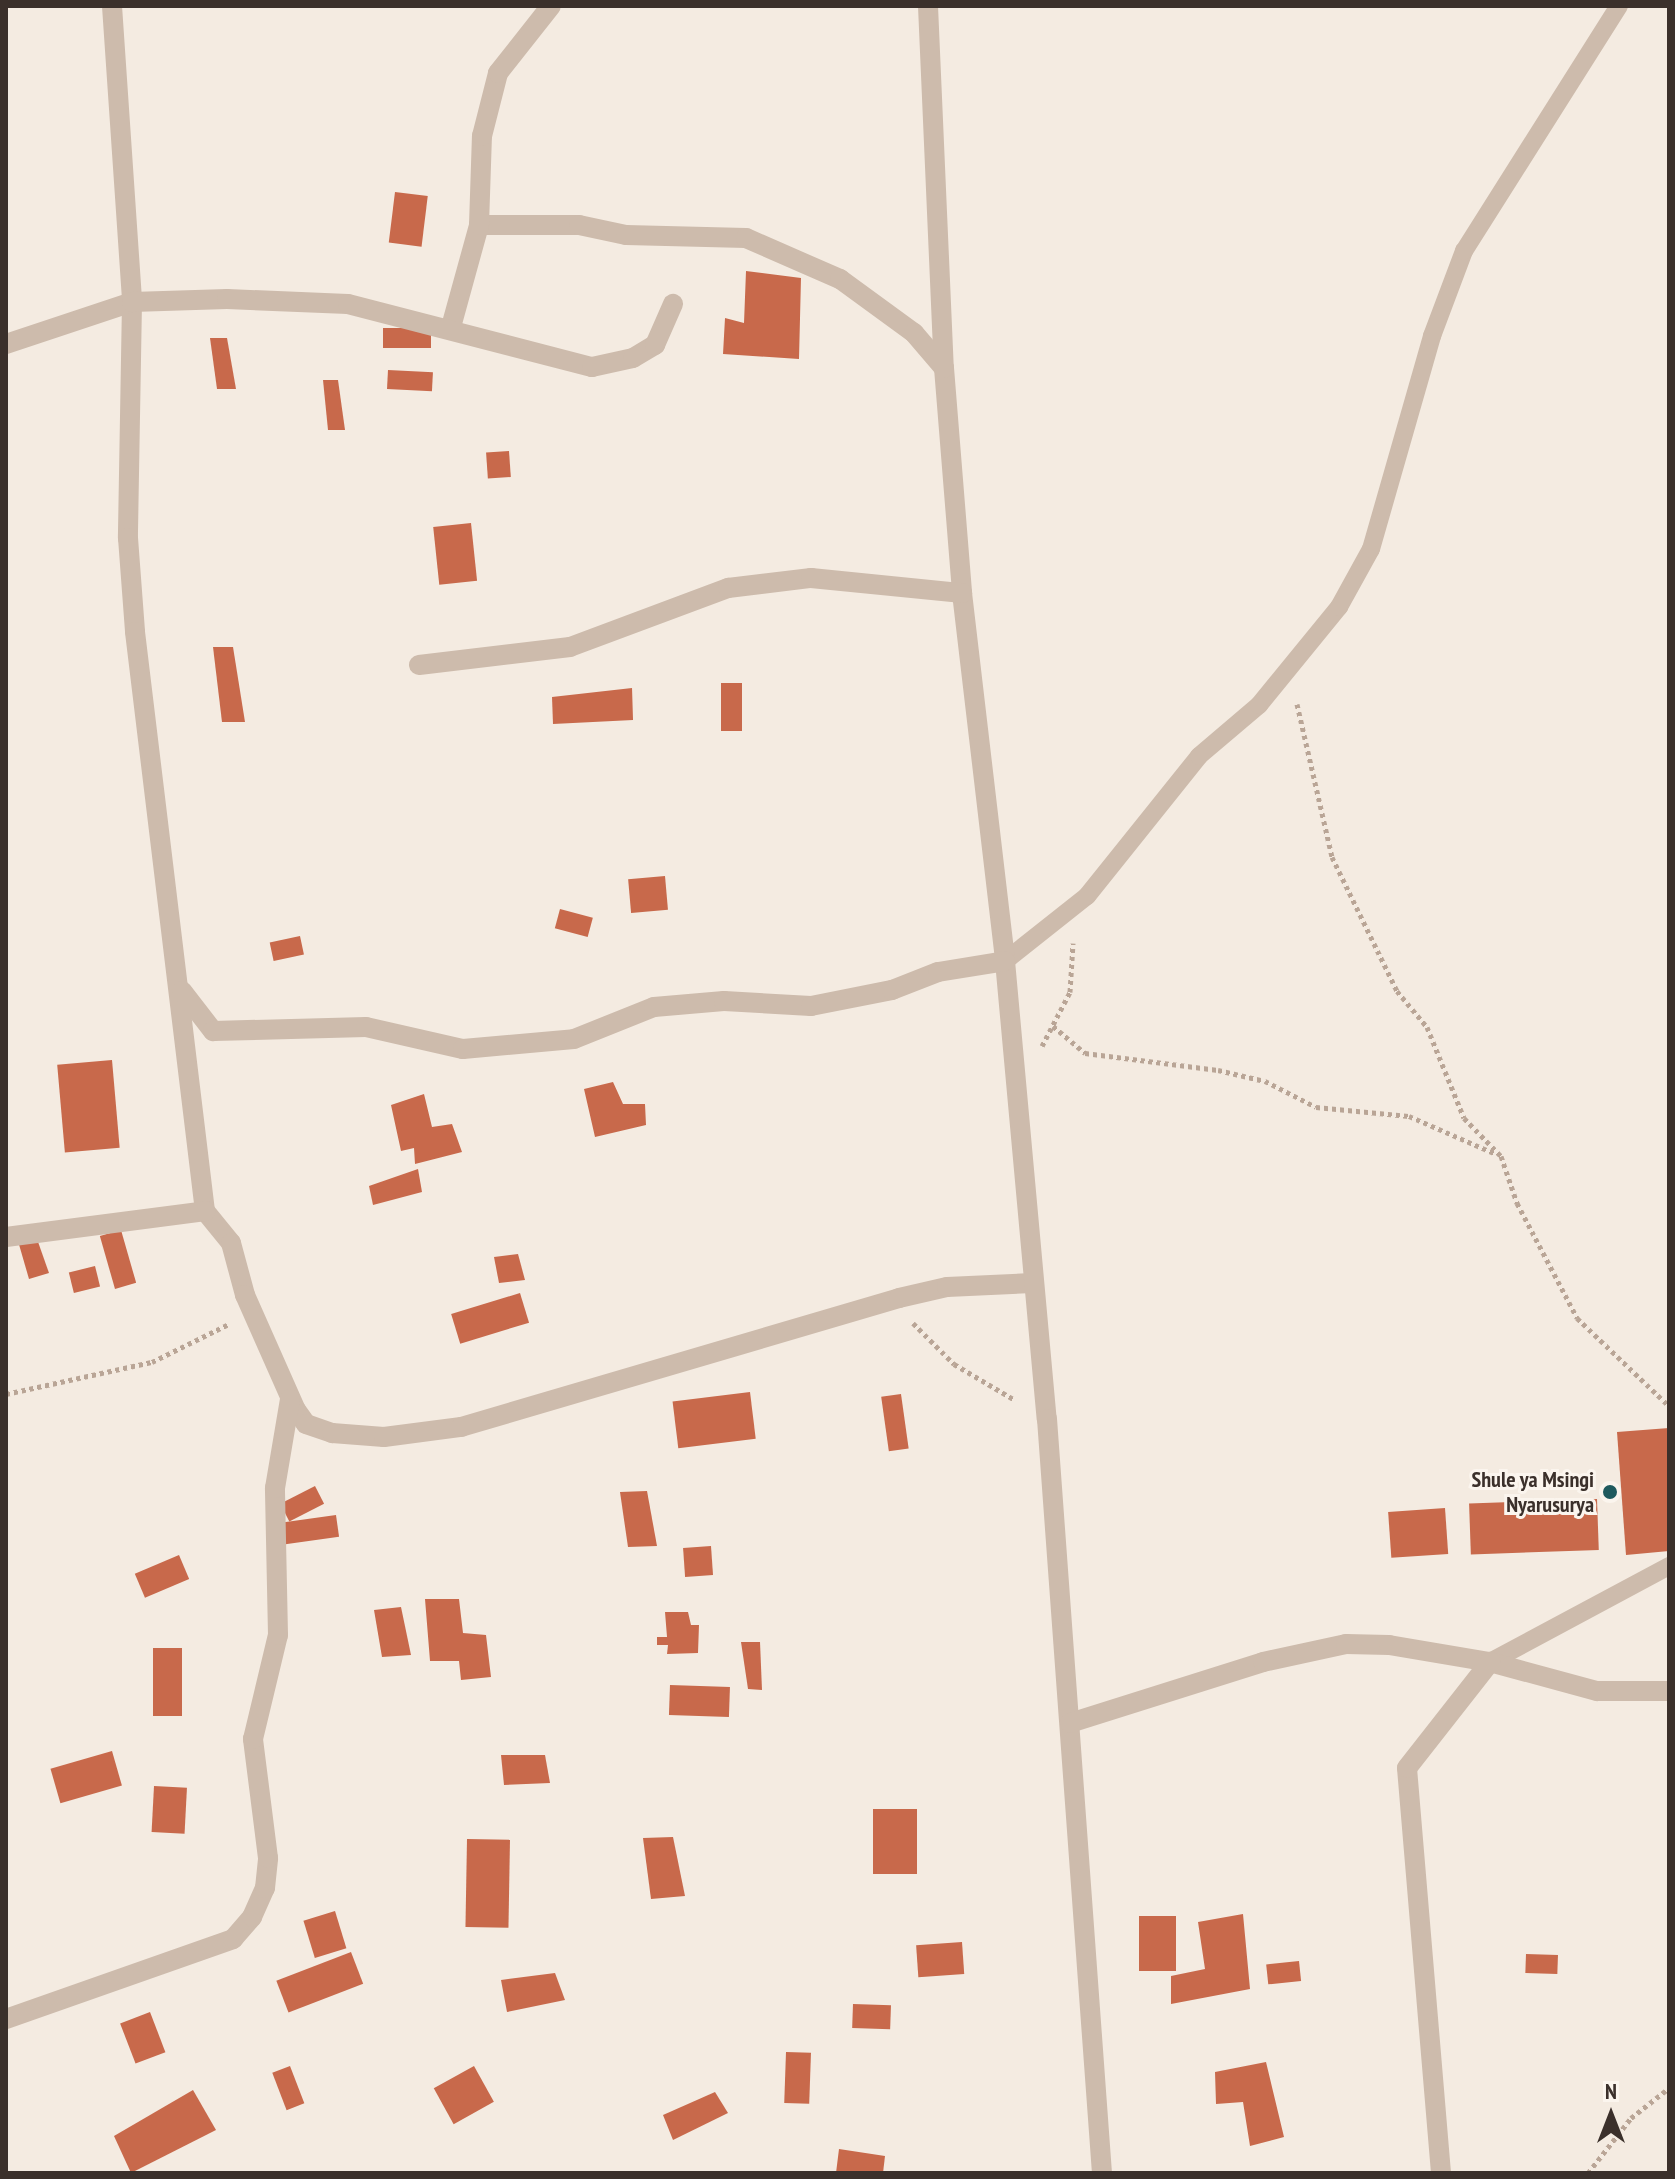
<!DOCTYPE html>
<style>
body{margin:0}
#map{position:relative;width:1675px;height:2179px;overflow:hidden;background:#f4ebe1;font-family:"PT Sans Narrow",sans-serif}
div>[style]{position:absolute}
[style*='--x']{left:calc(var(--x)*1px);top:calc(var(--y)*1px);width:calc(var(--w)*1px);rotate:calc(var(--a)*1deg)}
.building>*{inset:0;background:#c8694b;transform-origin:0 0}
.path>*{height:5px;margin-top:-2.5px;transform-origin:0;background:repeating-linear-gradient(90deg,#b9a596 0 4px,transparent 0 8px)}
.service>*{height:18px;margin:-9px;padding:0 9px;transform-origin:9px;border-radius:9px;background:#cdbbac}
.minor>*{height:20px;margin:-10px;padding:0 10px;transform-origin:10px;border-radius:10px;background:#cdbbac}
.dots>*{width:22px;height:22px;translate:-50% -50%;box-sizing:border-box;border:4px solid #fbf5ee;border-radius:50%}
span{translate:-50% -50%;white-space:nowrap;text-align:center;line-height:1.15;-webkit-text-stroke:6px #fbf5ee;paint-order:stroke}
.poi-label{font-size:22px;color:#3b302b;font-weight:700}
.right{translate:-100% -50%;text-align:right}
.frame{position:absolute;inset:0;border:8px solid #3b302b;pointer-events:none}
.north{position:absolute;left:1571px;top:2075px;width:80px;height:80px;-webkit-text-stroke:6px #fbf5ee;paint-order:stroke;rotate:0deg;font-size:22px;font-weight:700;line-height:32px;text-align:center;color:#3b302b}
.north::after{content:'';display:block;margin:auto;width:28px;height:36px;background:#3b302b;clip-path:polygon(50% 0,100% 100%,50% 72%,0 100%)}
</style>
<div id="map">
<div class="building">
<i style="left:395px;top:192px;width:33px;height:51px;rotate:7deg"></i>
<i style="clip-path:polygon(746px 271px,801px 278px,799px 359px,723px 354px,725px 318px,744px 323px)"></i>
<i style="left:383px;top:328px;width:48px;height:20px"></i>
<i style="clip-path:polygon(210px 338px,227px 338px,236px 389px,217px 389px)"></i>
<i style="left:388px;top:370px;width:45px;height:19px;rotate:3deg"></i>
<i style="clip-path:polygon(323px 380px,338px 380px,345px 430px,328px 430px)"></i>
<i style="left:509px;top:451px;width:26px;height:23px;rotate:86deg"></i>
<i style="left:471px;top:523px;width:58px;height:38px;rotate:84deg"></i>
<i style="clip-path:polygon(213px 647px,233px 647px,245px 722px,222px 722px)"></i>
<i style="left:721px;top:683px;width:21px;height:48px"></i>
<i style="clip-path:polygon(632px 688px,633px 720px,553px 724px,552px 697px)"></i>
<i style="left:665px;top:876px;width:34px;height:37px;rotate:85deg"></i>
<i style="left:560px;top:909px;width:34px;height:20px;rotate:15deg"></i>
<i style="left:300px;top:936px;width:19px;height:31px;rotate:78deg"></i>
<i style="left:112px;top:1060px;width:88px;height:55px;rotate:85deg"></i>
<i style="clip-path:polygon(613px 1082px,623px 1104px,645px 1104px,646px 1125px,595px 1137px,584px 1089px)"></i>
<i style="clip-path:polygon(424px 1094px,432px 1127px,452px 1124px,462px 1152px,415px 1164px,414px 1148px,401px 1151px,391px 1105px)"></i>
<i style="clip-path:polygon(418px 1169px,422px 1192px,373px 1205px,369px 1186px)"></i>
<i style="left:121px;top:1230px;width:55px;height:22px;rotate:74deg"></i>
<i style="clip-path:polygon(37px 1239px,49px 1273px,29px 1279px,18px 1241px)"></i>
<i style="clip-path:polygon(518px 1254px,525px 1280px,499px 1283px,494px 1257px)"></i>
<i style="left:95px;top:1266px;width:21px;height:27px;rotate:76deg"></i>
<i style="left:520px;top:1293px;width:31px;height:72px;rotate:73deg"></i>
<i style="left:750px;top:1392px;width:47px;height:78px;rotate:83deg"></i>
<i style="left:901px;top:1394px;width:55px;height:20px;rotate:82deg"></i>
<i style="clip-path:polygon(1669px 1428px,1669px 1551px,1626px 1555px,1617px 1432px)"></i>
<i style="left:315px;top:1486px;width:20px;height:39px;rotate:63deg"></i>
<i style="clip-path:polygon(647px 1491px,657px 1546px,628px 1547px,620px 1492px)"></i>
<i style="left:1597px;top:1499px;width:51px;height:128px;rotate:88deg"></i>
<i style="left:1445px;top:1508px;width:46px;height:57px;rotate:86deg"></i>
<i style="left:336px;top:1515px;width:22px;height:56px;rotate:82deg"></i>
<i style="left:711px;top:1546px;width:29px;height:28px;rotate:86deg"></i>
<i style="left:179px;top:1555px;width:26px;height:48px;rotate:67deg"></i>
<i style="clip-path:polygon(425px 1599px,459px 1599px,463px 1633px,486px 1635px,491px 1677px,461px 1680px,459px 1661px,430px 1661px)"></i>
<i style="clip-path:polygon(401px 1607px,411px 1655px,382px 1657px,374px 1610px)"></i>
<i style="clip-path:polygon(665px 1612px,688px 1612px,691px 1625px,699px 1625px,698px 1653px,667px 1654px,668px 1645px,657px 1645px,657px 1637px,667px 1637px)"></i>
<i style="clip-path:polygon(741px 1642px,760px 1642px,762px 1690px,748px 1689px)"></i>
<i style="left:153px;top:1648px;width:29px;height:68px"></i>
<i style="left:670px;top:1685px;width:60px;height:30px;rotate:2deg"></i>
<i style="left:112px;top:1751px;width:36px;height:64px;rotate:74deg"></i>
<i style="clip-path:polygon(501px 1755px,545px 1755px,550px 1783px,504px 1785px)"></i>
<i style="left:154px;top:1786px;width:33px;height:46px;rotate:3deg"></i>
<i style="left:873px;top:1809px;width:44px;height:65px"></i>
<i style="clip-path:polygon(673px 1837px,685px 1896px,651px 1899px,643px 1838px)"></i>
<i style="left:467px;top:1839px;width:43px;height:88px;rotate:1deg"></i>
<i style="left:335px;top:1911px;width:39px;height:33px;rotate:73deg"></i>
<i style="clip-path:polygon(1243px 1914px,1250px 1989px,1171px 2004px,1171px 1976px,1205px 1969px,1198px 1922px)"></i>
<i style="left:1139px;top:1916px;width:37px;height:55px"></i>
<i style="left:962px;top:1942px;width:32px;height:46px;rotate:86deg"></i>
<i style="left:351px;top:1952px;width:34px;height:80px;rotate:69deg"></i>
<i style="left:1526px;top:1954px;width:32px;height:19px;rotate:2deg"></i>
<i style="left:1299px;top:1961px;width:20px;height:33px;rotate:84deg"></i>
<i style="clip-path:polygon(555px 1973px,565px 2000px,507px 2012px,501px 1980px)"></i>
<i style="left:853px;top:2004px;width:38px;height:24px;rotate:2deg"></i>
<i style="left:150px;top:2012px;width:43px;height:32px;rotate:69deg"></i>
<i style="left:786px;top:2052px;width:25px;height:51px;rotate:2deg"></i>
<i style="clip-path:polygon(1266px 2062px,1284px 2137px,1250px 2146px,1243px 2102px,1216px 2104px,1215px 2072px)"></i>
<i style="left:290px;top:2066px;width:40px;height:19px;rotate:69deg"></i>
<i style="left:474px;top:2066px;width:41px;height:46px;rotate:61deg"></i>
<i style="clip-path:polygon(193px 2090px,216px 2130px,131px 2173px,114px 2136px)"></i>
<i style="clip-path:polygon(715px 2092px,728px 2113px,673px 2140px,663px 2115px)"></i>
<i style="clip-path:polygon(839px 2149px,885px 2156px,883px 2173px,836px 2173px)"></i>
</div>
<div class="path">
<i style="--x:1297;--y:704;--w:157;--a:77.1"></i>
<i style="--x:1332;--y:857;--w:149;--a:64.1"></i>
<i style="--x:1397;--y:991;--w:47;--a:50.2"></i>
<i style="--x:1427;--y:1027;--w:98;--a:67.9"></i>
<i style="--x:1464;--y:1118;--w:53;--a:45.8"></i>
<i style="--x:1501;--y:1156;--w:50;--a:71.2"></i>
<i style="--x:1517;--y:1203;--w:130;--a:62.4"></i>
<i style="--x:1577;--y:1318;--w:127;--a:43.7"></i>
<i style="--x:1053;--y:1026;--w:42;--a:40.2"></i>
<i style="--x:1085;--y:1053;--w:134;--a:7.3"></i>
<i style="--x:1218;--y:1070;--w:48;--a:13.2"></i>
<i style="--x:1265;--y:1081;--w:57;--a:27"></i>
<i style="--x:1316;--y:1107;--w:93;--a:5.5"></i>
<i style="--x:1409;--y:1116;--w:95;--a:23.6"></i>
<i style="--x:1042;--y:1046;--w:61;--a:-62.6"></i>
<i style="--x:1070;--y:992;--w:49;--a:-86.5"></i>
<i style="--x:913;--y:1323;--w:58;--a:45"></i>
<i style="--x:954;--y:1364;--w:71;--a:30.5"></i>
<i style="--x:6;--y:1394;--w:149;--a:-12.4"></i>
<i style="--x:152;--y:1362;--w:84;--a:-26.3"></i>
<i style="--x:1588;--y:2173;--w:70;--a:-52"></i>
<i style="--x:1631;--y:2118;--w:48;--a:-38.3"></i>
</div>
<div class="service">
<i style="--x:1005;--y:961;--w:105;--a:-38.4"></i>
<i style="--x:1087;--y:896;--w:179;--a:-51.3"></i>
<i style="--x:1199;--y:756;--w:79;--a:-40.4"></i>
<i style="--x:1259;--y:705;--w:127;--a:-50.8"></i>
<i style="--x:1339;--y:607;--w:66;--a:-61.1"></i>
<i style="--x:1371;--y:549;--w:222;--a:-74"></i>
<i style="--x:1432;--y:336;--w:91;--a:-69.4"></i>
<i style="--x:1464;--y:251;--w:290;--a:-57.7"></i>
<i style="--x:1490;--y:1662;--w:203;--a:-28.2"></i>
</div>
<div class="minor">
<i style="--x:112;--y:6;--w:297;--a:86.1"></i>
<i style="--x:132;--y:302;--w:236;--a:91"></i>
<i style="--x:128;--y:538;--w:94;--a:85.7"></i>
<i style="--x:135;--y:632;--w:583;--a:83.11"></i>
<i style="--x:205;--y:1211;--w:41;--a:50.9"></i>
<i style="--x:231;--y:1243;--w:54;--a:74.9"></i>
<i style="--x:245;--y:1295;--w:126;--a:66.1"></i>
<i style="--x:296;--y:1410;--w:17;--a:54"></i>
<i style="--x:306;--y:1424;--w:28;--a:19"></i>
<i style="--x:332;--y:1433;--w:52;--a:4.4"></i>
<i style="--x:384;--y:1437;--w:78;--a:-7.4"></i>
<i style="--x:461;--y:1427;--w:457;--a:-16.4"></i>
<i style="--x:899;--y:1298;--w:49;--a:-12.9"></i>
<i style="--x:947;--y:1287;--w:85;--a:-2.7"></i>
<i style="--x:928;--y:6;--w:362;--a:87.5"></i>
<i style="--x:944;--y:368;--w:226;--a:85.4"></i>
<i style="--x:962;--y:593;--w:371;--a:83.3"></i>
<i style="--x:1005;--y:961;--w:460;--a:84.8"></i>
<i style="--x:1047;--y:1419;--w:756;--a:85.83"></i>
<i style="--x:479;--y:225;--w:100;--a:0"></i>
<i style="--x:579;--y:225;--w:48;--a:12"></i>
<i style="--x:626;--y:235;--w:120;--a:1.4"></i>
<i style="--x:746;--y:238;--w:103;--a:23.6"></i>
<i style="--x:840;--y:279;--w:92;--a:36.1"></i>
<i style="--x:914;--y:333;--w:46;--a:49.4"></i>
<i style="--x:451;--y:327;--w:106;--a:-74.6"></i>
<i style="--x:479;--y:225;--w:89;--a:-88.1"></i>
<i style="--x:482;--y:136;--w:65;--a:-75.7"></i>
<i style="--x:498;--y:73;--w:85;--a:-51.7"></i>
<i style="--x:6;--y:344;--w:133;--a:-18.4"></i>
<i style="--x:132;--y:302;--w:95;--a:-1.8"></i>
<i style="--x:227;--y:299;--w:121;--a:2.4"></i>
<i style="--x:348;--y:304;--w:252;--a:14.5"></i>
<i style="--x:592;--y:367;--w:42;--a:-12.4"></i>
<i style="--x:633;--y:358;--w:26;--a:-31"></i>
<i style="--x:655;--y:345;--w:45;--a:-66.3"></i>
<i style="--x:419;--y:665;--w:152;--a:-6.8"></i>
<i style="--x:570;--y:647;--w:169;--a:-20.5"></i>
<i style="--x:728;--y:588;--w:84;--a:-6.9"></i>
<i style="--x:811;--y:578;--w:152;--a:5.7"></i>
<i style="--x:182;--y:991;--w:51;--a:52.2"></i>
<i style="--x:213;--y:1031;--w:153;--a:-1.5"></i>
<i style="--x:366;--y:1027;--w:99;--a:12.8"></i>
<i style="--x:463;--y:1049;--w:111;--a:-5.1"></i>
<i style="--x:574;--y:1039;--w:86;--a:-21.8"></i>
<i style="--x:654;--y:1007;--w:70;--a:-4.9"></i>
<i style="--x:724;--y:1001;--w:87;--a:3.3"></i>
<i style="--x:811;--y:1006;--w:83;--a:-11.2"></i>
<i style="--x:892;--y:990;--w:49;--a:-21.4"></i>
<i style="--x:938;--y:972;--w:68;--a:-9.3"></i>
<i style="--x:6;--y:1237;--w:201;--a:-7.4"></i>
<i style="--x:1070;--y:1723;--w:202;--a:-17.5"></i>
<i style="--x:1263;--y:1662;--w:85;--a:-12.2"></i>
<i style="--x:1346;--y:1644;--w:43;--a:1.3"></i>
<i style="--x:1389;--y:1645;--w:102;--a:9.6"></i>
<i style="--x:1490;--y:1662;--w:111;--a:15.2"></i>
<i style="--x:1597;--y:1691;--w:72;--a:0"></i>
<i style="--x:6;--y:2019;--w:241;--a:-19.4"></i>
<i style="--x:233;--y:1939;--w:29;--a:-49"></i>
<i style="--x:252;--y:1917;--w:32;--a:-66"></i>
<i style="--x:265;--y:1888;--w:30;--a:-84"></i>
<i style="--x:268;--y:1858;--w:120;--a:-97.2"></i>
<i style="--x:253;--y:1739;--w:107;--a:-76.5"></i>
<i style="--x:278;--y:1635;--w:147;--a:-91.2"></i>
<i style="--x:275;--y:1488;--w:90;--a:-80.4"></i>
<i style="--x:1441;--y:2173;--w:406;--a:-94.8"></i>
<i style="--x:1407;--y:1768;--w:135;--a:-51.9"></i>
</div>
<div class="dots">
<i style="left:1610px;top:1492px;background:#1f5a5e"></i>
</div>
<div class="poi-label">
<span class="right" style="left:1594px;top:1492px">Shule ya Msingi<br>Nyarusurya</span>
</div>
<div class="frame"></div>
<div class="north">N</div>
</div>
